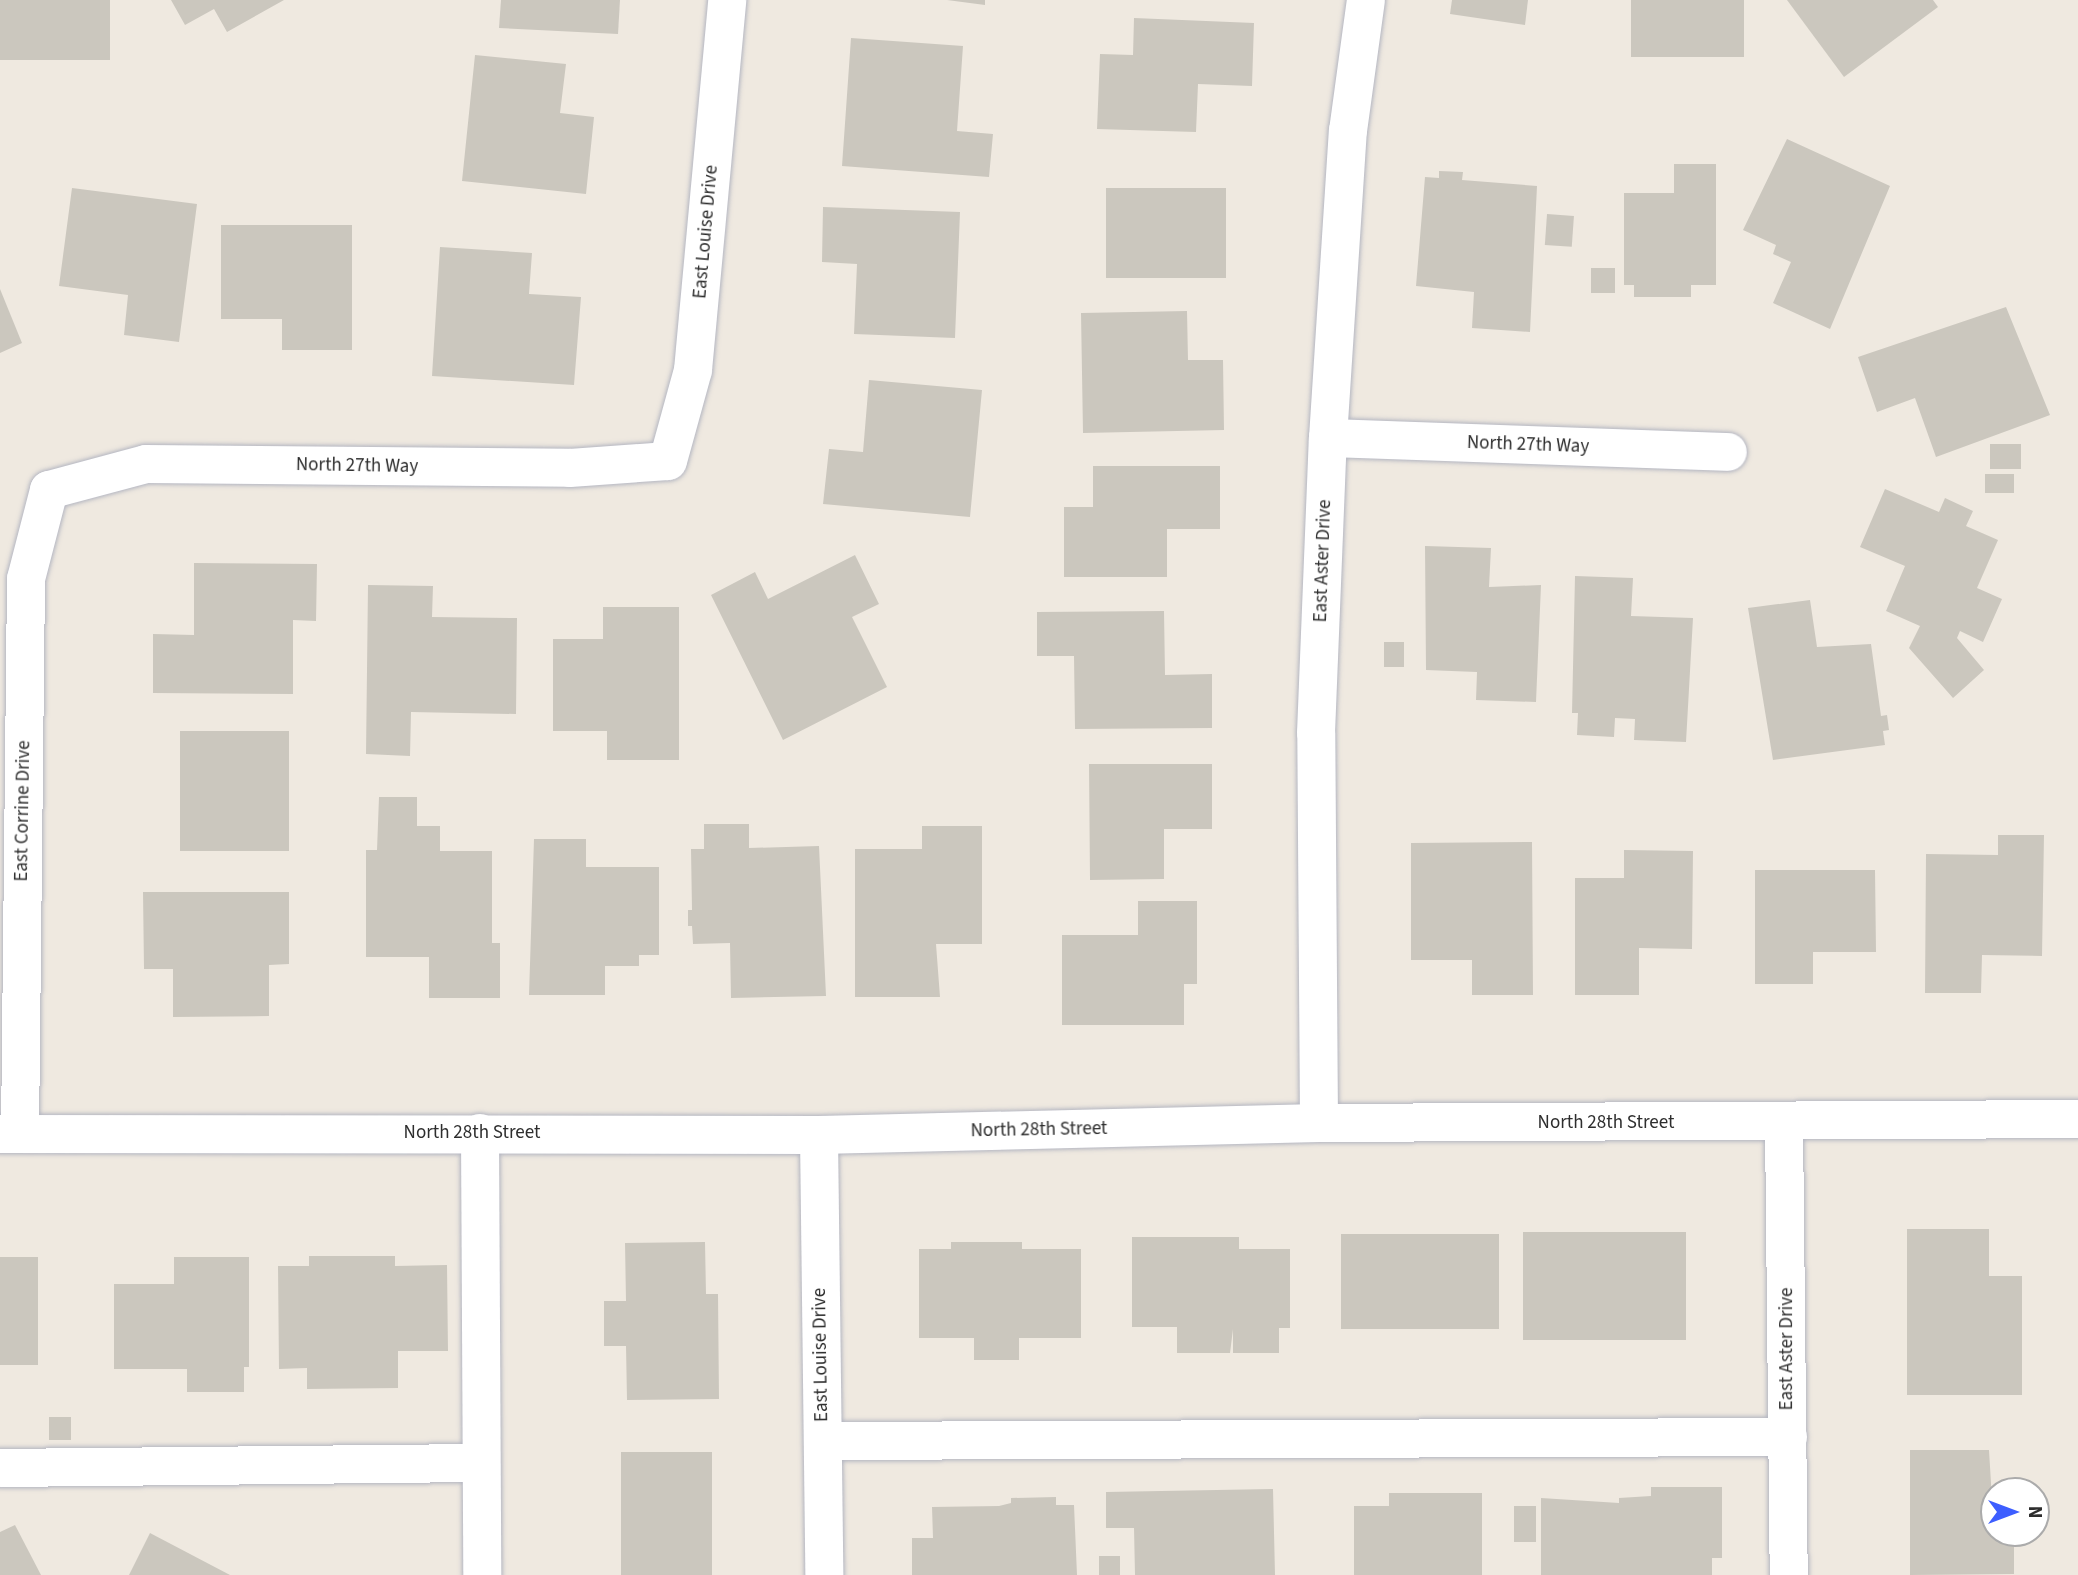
<!DOCTYPE html>
<style>
body{margin:0}
#map{position:relative;width:2078px;height:1575px;overflow:hidden;background:#efe9e0;font-family:"Source Sans 3",sans-serif}
div>[style]{position:absolute}
[style*='--x']{left:calc(var(--x)*1px);top:calc(var(--y)*1px);width:calc(var(--w)*1px);rotate:calc(var(--a)*1deg)}
.building>*{inset:0;background:#cbc7be;transform-origin:0 0}
.roads{filter:drop-shadow(0 0 2px #b4b6c1) drop-shadow(0 0 2px #b4b6c1)}
.minor>*{height:38px;margin:-19px;padding:0 19px;transform-origin:19px;border-radius:19px;background:#fff}
span{translate:-50% -50%;white-space:nowrap;text-align:center;line-height:1.15;-webkit-text-stroke:5px #fff;paint-order:stroke}
.street-label{font-size:19px;color:#2e2e2e}
.north{position:absolute;left:1980px;top:1477px;width:70px;height:70px;box-sizing:border-box;background:#fff;border:2px solid #ababab;border-radius:50%;rotate:90deg;font-size:19px;font-weight:700;line-height:28px;text-align:center;color:#2e2e2e}
.north::after{content:'';display:block;margin:auto;width:24px;height:32px;background:#3d5eff;clip-path:polygon(50% 0,100% 100%,50% 72%,0 100%)}
</style>
<div id="map">
<div class="building">
<i style="left:0;top:0;width:110px;height:60px"></i>
<i style="clip-path:polygon(171px 0,284px 0,227px 32px,214px 9px,185px 25px)"></i>
<i style="clip-path:polygon(501px 0,620px 0,618px 34px,499px 28px)"></i>
<i style="clip-path:polygon(947px 0,985px 0,985px 5px)"></i>
<i style="clip-path:polygon(1452px 0,1528px 0,1525px 25px,1450px 14px)"></i>
<i style="left:1631px;top:0;width:113px;height:57px"></i>
<i style="clip-path:polygon(1787px 0,1933px 0,1938px 7px,1844px 77px)"></i>
<i style="clip-path:polygon(1134px 18px,1254px 23px,1252px 86px,1198px 84px,1196px 132px,1097px 129px,1100px 54px,1133px 55px)"></i>
<i style="clip-path:polygon(851px 38px,963px 46px,957px 131px,993px 134px,989px 177px,842px 166px)"></i>
<i style="clip-path:polygon(475px 55px,566px 64px,560px 113px,594px 117px,586px 194px,462px 181px)"></i>
<i style="clip-path:polygon(1787px 139px,1890px 186px,1830px 329px,1773px 303px,1791px 262px,1773px 254px,1776px 245px,1743px 230px)"></i>
<i style="clip-path:polygon(1674px 164px,1716px 164px,1716px 285px,1691px 285px,1691px 297px,1634px 297px,1634px 285px,1624px 285px,1624px 193px,1674px 193px)"></i>
<i style="clip-path:polygon(1439px 171px,1463px 172px,1462px 180px,1537px 186px,1530px 332px,1472px 328px,1474px 292px,1416px 286px,1425px 177px,1439px 178px)"></i>
<i style="clip-path:polygon(72px 188px,197px 204px,179px 342px,124px 335px,128px 295px,59px 286px)"></i>
<i style="left:1106px;top:188px;width:120px;height:90px"></i>
<i style="clip-path:polygon(823px 207px,960px 212px,955px 338px,854px 334px,857px 264px,822px 262px)"></i>
<i style="left:1547px;top:214px;width:27px;height:31px;rotate:4deg"></i>
<i style="clip-path:polygon(221px 225px,352px 225px,352px 350px,282px 350px,282px 319px,221px 319px)"></i>
<i style="clip-path:polygon(440px 247px,532px 253px,529px 294px,581px 297px,574px 385px,432px 376px)"></i>
<i style="left:1591px;top:268px;width:24px;height:25px"></i>
<i style="clip-path:polygon(0 289px,22px 343px,0 353px)"></i>
<i style="clip-path:polygon(2006px 307px,2050px 415px,1936px 457px,1915px 398px,1877px 412px,1858px 357px)"></i>
<i style="clip-path:polygon(1187px 311px,1188px 360px,1223px 360px,1224px 430px,1083px 433px,1081px 313px)"></i>
<i style="clip-path:polygon(869px 380px,982px 390px,970px 517px,823px 504px,829px 449px,863px 452px)"></i>
<i style="left:1990px;top:444px;width:31px;height:25px"></i>
<i style="clip-path:polygon(1093px 466px,1220px 466px,1220px 529px,1167px 529px,1167px 577px,1064px 577px,1064px 507px,1093px 507px)"></i>
<i style="left:1985px;top:474px;width:29px;height:19px"></i>
<i style="clip-path:polygon(1885px 489px,1939px 512px,1945px 498px,1973px 511px,1966px 526px,1998px 540px,1977px 588px,2002px 599px,1983px 642px,1960px 631px,1957px 638px,1984px 670px,1953px 698px,1909px 648px,1920px 626px,1886px 611px,1905px 566px,1860px 547px)"></i>
<i style="clip-path:polygon(1425px 546px,1491px 548px,1489px 587px,1541px 585px,1536px 702px,1476px 700px,1477px 672px,1426px 670px)"></i>
<i style="clip-path:polygon(855px 555px,879px 604px,852px 617px,887px 687px,783px 740px,711px 595px,755px 572px,768px 599px)"></i>
<i style="clip-path:polygon(194px 563px,317px 564px,316px 621px,293px 620px,293px 694px,153px 693px,153px 634px,194px 635px)"></i>
<i style="clip-path:polygon(1575px 576px,1633px 578px,1631px 616px,1693px 618px,1686px 742px,1634px 740px,1635px 719px,1615px 718px,1614px 737px,1577px 735px,1578px 713px,1572px 713px)"></i>
<i style="clip-path:polygon(368px 585px,433px 586px,432px 617px,517px 618px,516px 714px,411px 712px,410px 756px,366px 754px)"></i>
<i style="clip-path:polygon(1810px 600px,1817px 647px,1871px 644px,1881px 716px,1887px 715px,1889px 730px,1883px 731px,1885px 745px,1773px 760px,1748px 608px)"></i>
<i style="clip-path:polygon(603px 607px,679px 607px,679px 760px,607px 760px,607px 731px,553px 731px,553px 639px,603px 639px)"></i>
<i style="clip-path:polygon(1164px 611px,1165px 675px,1212px 674px,1212px 728px,1075px 729px,1074px 656px,1037px 656px,1037px 612px)"></i>
<i style="left:1384px;top:642px;width:20px;height:25px"></i>
<i style="left:180px;top:731px;width:109px;height:120px"></i>
<i style="clip-path:polygon(1089px 764px,1212px 764px,1212px 829px,1164px 829px,1164px 879px,1090px 880px)"></i>
<i style="clip-path:polygon(379px 797px,417px 797px,417px 826px,440px 826px,440px 851px,492px 851px,492px 943px,500px 943px,500px 998px,429px 998px,429px 957px,366px 957px,366px 850px,377px 850px)"></i>
<i style="clip-path:polygon(704px 824px,749px 824px,749px 848px,819px 846px,826px 996px,731px 998px,730px 943px,693px 944px,692px 926px,688px 926px,688px 910px,692px 910px,691px 849px,704px 849px)"></i>
<i style="clip-path:polygon(922px 826px,982px 826px,982px 944px,936px 944px,940px 997px,855px 997px,855px 849px,922px 849px)"></i>
<i style="clip-path:polygon(1998px 835px,2044px 835px,2042px 956px,1982px 955px,1981px 993px,1925px 993px,1926px 854px,1998px 855px)"></i>
<i style="clip-path:polygon(534px 839px,586px 839px,586px 867px,659px 867px,659px 955px,639px 955px,639px 966px,605px 966px,605px 995px,529px 995px)"></i>
<i style="clip-path:polygon(1532px 842px,1533px 995px,1472px 995px,1472px 960px,1411px 960px,1411px 843px)"></i>
<i style="clip-path:polygon(1624px 850px,1693px 851px,1692px 949px,1639px 948px,1639px 995px,1575px 995px,1575px 878px,1624px 878px)"></i>
<i style="clip-path:polygon(1755px 870px,1875px 870px,1876px 952px,1813px 952px,1813px 984px,1755px 984px)"></i>
<i style="clip-path:polygon(143px 892px,289px 892px,289px 964px,269px 965px,269px 1016px,173px 1017px,173px 969px,144px 969px)"></i>
<i style="clip-path:polygon(1138px 901px,1197px 901px,1197px 984px,1184px 984px,1184px 1025px,1062px 1025px,1062px 935px,1138px 935px)"></i>
<i style="clip-path:polygon(1907px 1229px,1989px 1229px,1989px 1276px,2022px 1276px,2022px 1395px,1907px 1395px)"></i>
<i style="left:1523px;top:1232px;width:163px;height:108px"></i>
<i style="left:1341px;top:1234px;width:158px;height:95px"></i>
<i style="clip-path:polygon(1132px 1237px,1239px 1237px,1239px 1249px,1290px 1249px,1290px 1328px,1279px 1328px,1279px 1353px,1233px 1353px,1233px 1329px,1230px 1353px,1177px 1353px,1177px 1327px,1132px 1327px)"></i>
<i style="clip-path:polygon(705px 1242px,706px 1294px,718px 1294px,719px 1399px,627px 1400px,626px 1346px,604px 1346px,604px 1301px,626px 1301px,625px 1243px)"></i>
<i style="clip-path:polygon(951px 1242px,1022px 1242px,1022px 1249px,1081px 1249px,1081px 1338px,1019px 1338px,1019px 1360px,974px 1360px,974px 1338px,919px 1338px,919px 1249px,951px 1249px)"></i>
<i style="clip-path:polygon(309px 1256px,395px 1256px,395px 1266px,447px 1265px,448px 1351px,398px 1351px,398px 1388px,307px 1389px,307px 1368px,279px 1369px,278px 1266px,309px 1266px)"></i>
<i style="left:0;top:1257px;width:38px;height:108px"></i>
<i style="clip-path:polygon(174px 1257px,249px 1257px,249px 1367px,244px 1367px,244px 1392px,187px 1392px,187px 1369px,114px 1369px,114px 1284px,174px 1284px)"></i>
<i style="left:49px;top:1417px;width:22px;height:23px"></i>
<i style="clip-path:polygon(1910px 1450px,1989px 1450px,1994px 1533px,2014px 1533px,2014px 1574px,1910px 1575px)"></i>
<i style="left:621px;top:1452px;width:91px;height:123px"></i>
<i style="clip-path:polygon(1651px 1487px,1722px 1487px,1722px 1558px,1712px 1558px,1712px 1575px,1541px 1575px,1541px 1498px,1619px 1503px,1619px 1498px,1651px 1496px)"></i>
<i style="clip-path:polygon(1273px 1489px,1275px 1575px,1135px 1575px,1134px 1528px,1106px 1528px,1106px 1492px)"></i>
<i style="clip-path:polygon(1389px 1493px,1482px 1493px,1482px 1575px,1354px 1575px,1354px 1506px,1389px 1506px)"></i>
<i style="clip-path:polygon(1056px 1497px,1056px 1505px,1074px 1505px,1077px 1575px,912px 1575px,912px 1538px,933px 1538px,932px 1507px,999px 1506px,1011px 1503px,1011px 1498px)"></i>
<i style="left:1514px;top:1506px;width:22px;height:36px"></i>
<i style="clip-path:polygon(15px 1525px,41px 1575px,0 1575px,0 1532px)"></i>
<i style="clip-path:polygon(150px 1533px,230px 1575px,129px 1575px)"></i>
<i style="left:1099px;top:1556px;width:21px;height:19px"></i>
</div>
<div class="roads">
<div class="minor">
<i style="--x:1328;--y:438;--w:400;--a:2"></i>
<i style="--x:1319;--y:1123;--w:390;--a:-90.4"></i>
<i style="--x:1316;--y:733;--w:295;--a:-87.7"></i>
<i style="--x:1328;--y:438;--w:308;--a:-86.3"></i>
<i style="--x:1348;--y:131;--w:132;--a:-82.2"></i>
<i style="--x:1784;--y:1123;--w:452;--a:89.4"></i>
<i style="--x:480;--y:1133;--w:442;--a:89.7"></i>
<i style="--x:0;--y:1134;--w:819;--a:0.07"></i>
<i style="--x:819;--y:1135;--w:500;--a:-1.37"></i>
<i style="--x:1319;--y:1123;--w:759;--a:-0.3"></i>
<i style="--x:20;--y:1134;--w:555;--a:-89.38"></i>
<i style="--x:26;--y:579;--w:92;--a:-75.5"></i>
<i style="--x:49;--y:490;--w:100;--a:-15"></i>
<i style="--x:146;--y:464;--w:424;--a:0.5"></i>
<i style="--x:570;--y:468;--w:98;--a:-4.1"></i>
<i style="--x:668;--y:461;--w:94;--a:-74.6"></i>
<i style="--x:693;--y:370;--w:372;--a:-84.7"></i>
<i style="--x:819;--y:1135;--w:440;--a:89.3"></i>
<i style="--x:823;--y:1441;--w:965;--a:-0.24"></i>
<i style="--x:0;--y:1468;--w:480;--a:-0.6"></i>
</div>
</div>
<div class="street-label">
<span style="left:706px;top:232px;rotate:-85deg">East Louise Drive</span>
<span style="left:1528px;top:445px;rotate:2deg">North 27th Way</span>
<span style="left:357px;top:466px;rotate:1deg">North 27th Way</span>
<span style="left:1323px;top:561px;rotate:-88deg">East Aster Drive</span>
<span style="left:23px;top:811px;rotate:-89deg">East Corrine Drive</span>
<span style="left:1606px;top:1123px">North 28th Street</span>
<span style="left:1039px;top:1130px;rotate:-1deg">North 28th Street</span>
<span style="left:472px;top:1133px">North 28th Street</span>
<span style="left:1787px;top:1349px;rotate:-90deg">East Aster Drive</span>
<span style="left:821px;top:1355px;rotate:-91deg">East Louise Drive</span>
</div>
<div class="north">N</div>
</div>
